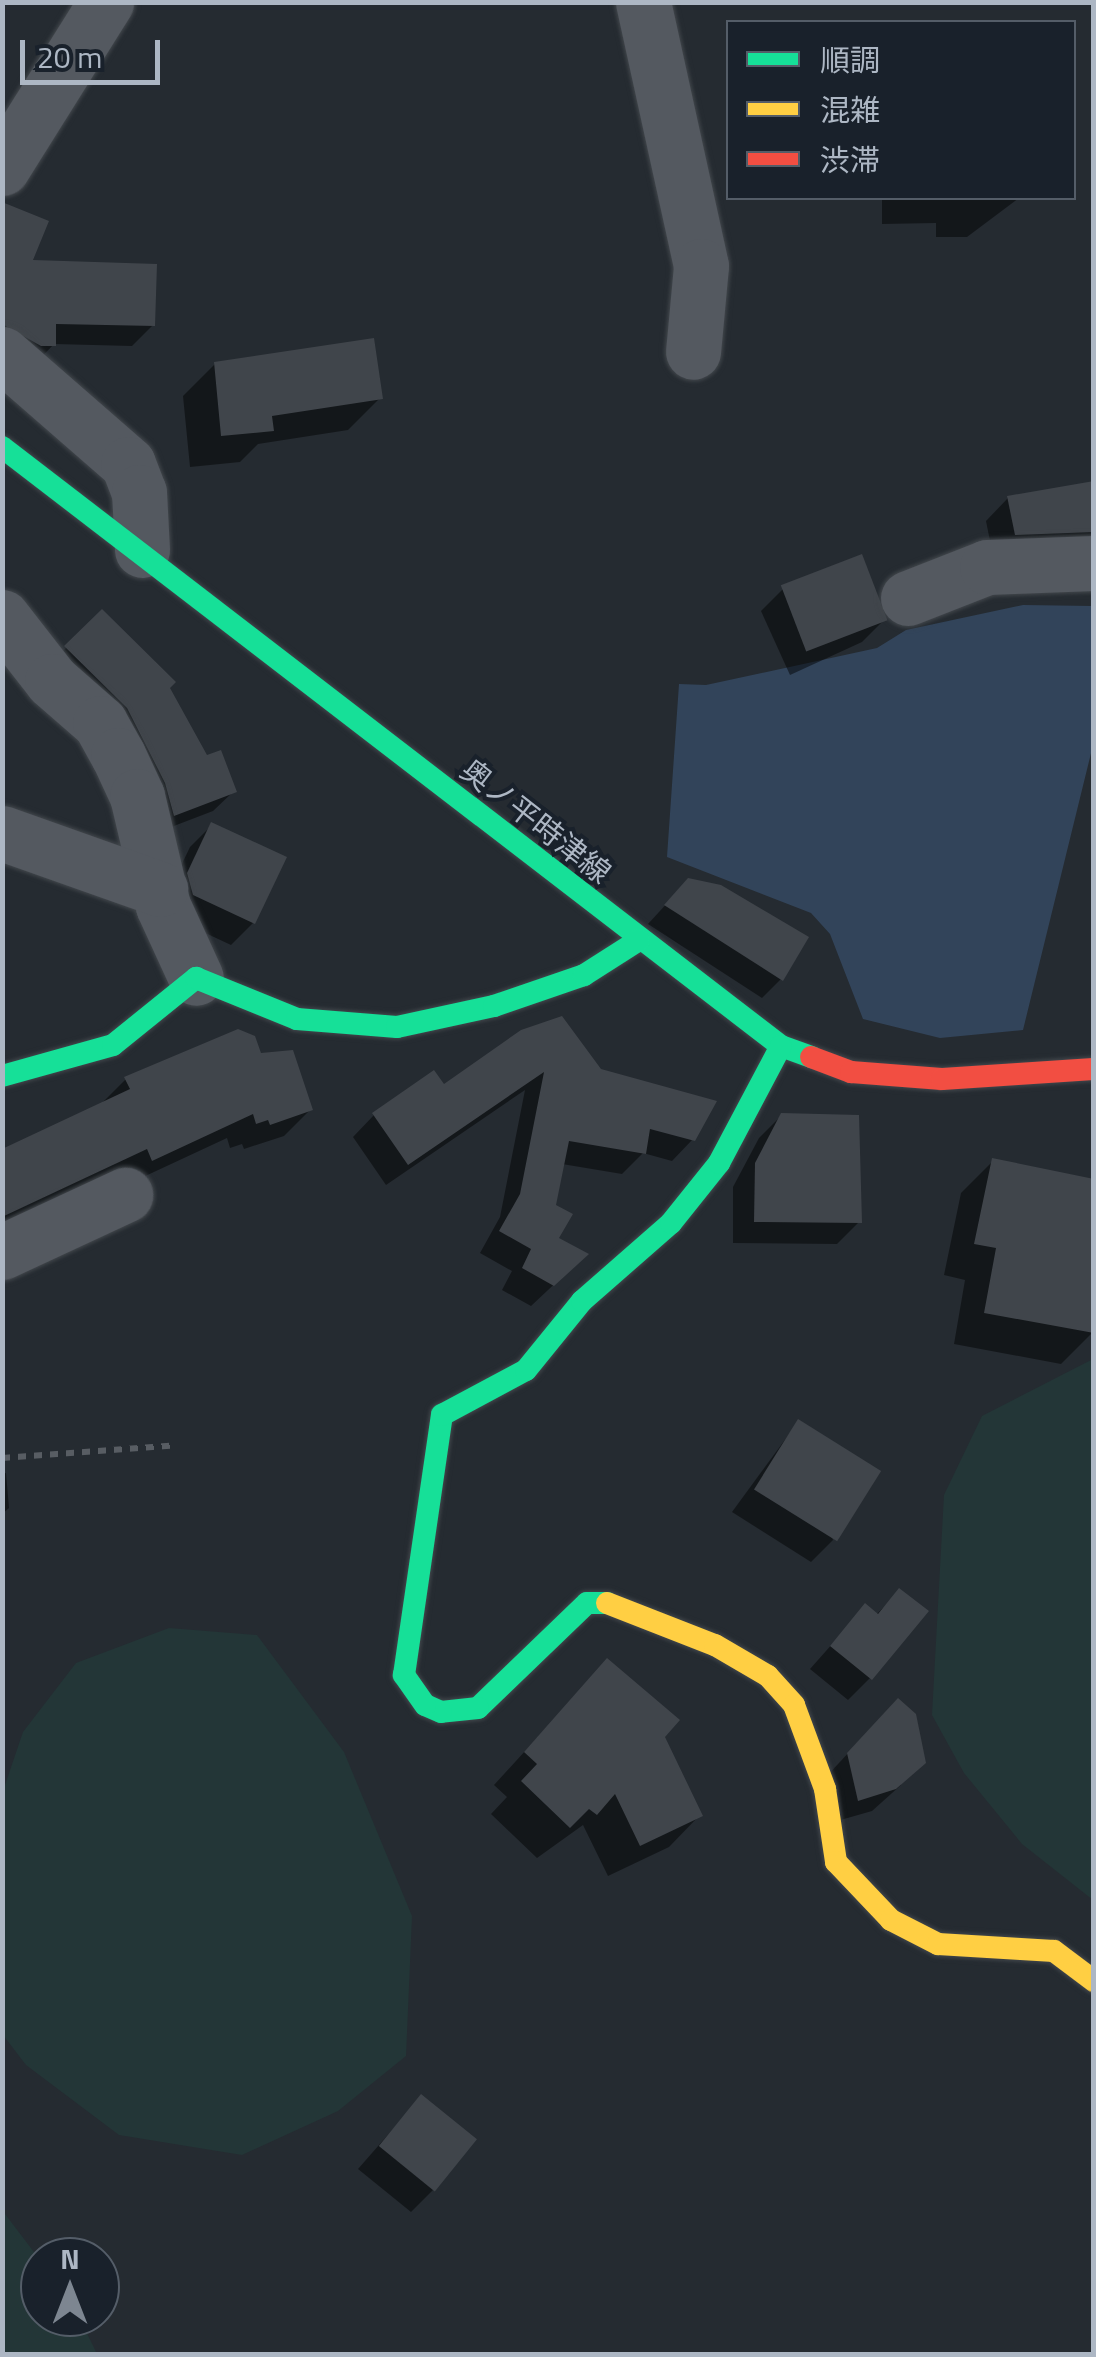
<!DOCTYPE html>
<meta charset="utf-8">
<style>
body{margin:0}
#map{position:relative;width:1096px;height:2357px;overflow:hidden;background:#252b31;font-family:"Titillium Web","Noto Sans JP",sans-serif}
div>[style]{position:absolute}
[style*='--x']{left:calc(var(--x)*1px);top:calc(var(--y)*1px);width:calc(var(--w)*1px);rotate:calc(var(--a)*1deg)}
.green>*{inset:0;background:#233637}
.water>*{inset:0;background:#32445a}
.shadow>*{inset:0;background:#0007}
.building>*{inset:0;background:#40454b;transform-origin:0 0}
.path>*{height:6px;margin-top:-3px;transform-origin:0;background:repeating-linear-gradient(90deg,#585d63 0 8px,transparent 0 16px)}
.roads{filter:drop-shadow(0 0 2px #42474c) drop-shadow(0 0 2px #42474c)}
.street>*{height:55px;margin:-27.5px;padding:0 27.5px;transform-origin:27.5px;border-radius:27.5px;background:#545960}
.fast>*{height:22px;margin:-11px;padding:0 11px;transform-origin:11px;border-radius:11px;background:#16e098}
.slow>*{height:22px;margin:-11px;padding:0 11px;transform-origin:11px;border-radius:11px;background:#ffcf43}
.jam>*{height:22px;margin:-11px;padding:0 11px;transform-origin:11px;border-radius:11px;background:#f24e42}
span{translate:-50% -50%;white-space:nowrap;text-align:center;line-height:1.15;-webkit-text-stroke:8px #19212b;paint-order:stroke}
.street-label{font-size:30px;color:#adb7c4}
.frame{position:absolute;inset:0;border:5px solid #adb7c4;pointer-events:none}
.legend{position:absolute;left:726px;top:20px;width:350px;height:180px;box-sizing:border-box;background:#19212b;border:2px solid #545d68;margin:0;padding:12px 18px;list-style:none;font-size:30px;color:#adb7c4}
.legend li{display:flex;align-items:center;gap:20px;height:50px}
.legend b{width:50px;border:2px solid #545d68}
.north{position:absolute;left:20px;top:2237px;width:100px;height:100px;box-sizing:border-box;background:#19212b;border:2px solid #545d68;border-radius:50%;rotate:0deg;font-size:28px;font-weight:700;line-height:40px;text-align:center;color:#adb7c4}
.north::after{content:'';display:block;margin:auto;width:35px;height:45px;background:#7d8691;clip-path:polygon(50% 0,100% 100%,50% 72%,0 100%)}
.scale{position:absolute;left:20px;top:40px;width:140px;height:45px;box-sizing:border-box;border:5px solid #adb7c4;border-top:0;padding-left:12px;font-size:30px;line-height:35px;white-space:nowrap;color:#adb7c4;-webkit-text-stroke:8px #19212b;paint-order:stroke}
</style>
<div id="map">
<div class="green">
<i style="clip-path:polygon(1093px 1359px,1093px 1900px,1022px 1844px,964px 1773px,932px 1715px,944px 1495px,982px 1416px)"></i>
<i style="clip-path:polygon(169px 1628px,257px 1635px,344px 1752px,412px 1916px,406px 2056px,338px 2111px,242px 2155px,119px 2135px,26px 2065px,3px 2035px,3px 1791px,23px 1732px,76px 1663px)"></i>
<i style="clip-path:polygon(2px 2210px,40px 2260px,40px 2317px,79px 2317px,97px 2354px,3px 2354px)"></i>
</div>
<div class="water">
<i style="clip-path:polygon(1023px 605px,1093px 606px,1094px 741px,1023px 1030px,940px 1038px,863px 1019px,830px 934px,811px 913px,667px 857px,679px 684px,706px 685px,877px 648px,906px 630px)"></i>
</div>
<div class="shadow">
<i style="clip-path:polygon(882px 198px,1019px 198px,967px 237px,936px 237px,936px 223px,882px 224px)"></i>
<i style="clip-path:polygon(2px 215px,29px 263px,153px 325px,132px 346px,54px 344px,33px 366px,2px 355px)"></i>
<i style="clip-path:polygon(215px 364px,380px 398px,348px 430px,258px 444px,240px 462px,190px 467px,183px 396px)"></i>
<i style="clip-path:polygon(1094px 483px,1094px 556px,993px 556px,986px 521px,1008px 498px)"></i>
<i style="clip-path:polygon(783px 589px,884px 620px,862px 642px,790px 675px,761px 611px)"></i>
<i style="clip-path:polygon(102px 612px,167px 688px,206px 758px,234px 791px,213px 811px,153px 834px,46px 668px)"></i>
<i style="clip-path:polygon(212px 825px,253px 923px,231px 945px,171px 917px,166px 897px,190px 847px)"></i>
<i style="clip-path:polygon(670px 900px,781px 979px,762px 998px,648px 924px)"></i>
<i style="clip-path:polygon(238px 1031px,310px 1110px,284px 1136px,244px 1149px,242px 1144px,230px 1148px,227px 1138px,126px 1185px,2px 1229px,2px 1152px,100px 1105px,126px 1079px)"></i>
<i style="clip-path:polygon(522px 1032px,599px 1071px,693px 1139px,672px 1161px,643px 1153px,622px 1174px,562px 1164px,553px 1207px,564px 1275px,531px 1306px,502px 1290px,512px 1271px,480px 1253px,500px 1217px,525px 1090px,386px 1185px,353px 1137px,374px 1115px,444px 1088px)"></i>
<i style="clip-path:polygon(782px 1115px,859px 1222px,837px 1244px,733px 1243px,733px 1187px,759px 1138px)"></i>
<i style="clip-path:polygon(993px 1161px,1093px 1332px,1061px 1364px,954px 1344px,965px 1280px,944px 1275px,961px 1193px)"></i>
<i style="clip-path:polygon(798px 1422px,833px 1540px,811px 1562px,732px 1512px)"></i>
<i style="clip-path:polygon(6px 1473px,9px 1508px,2px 1514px,2px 1474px)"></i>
<i style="clip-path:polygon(899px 1591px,870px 1678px,848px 1700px,810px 1669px,865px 1607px,876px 1615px)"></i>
<i style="clip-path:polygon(607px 1661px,662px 1736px,700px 1815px,669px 1847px,608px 1876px,583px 1825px,537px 1858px,491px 1814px,507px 1797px,494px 1785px)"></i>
<i style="clip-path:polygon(876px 1723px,901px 1785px,872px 1811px,837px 1821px,826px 1777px)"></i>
<i style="clip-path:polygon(421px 2097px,433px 2190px,411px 2212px,358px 2169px)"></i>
</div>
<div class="building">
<i style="clip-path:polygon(2px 202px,49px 221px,33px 260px,157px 264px,155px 326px,56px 324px,56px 346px,41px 346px,2px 324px)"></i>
<i style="clip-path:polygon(374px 338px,383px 399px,272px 416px,274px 431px,221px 436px,214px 362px)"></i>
<i style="clip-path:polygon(1094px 481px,1094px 532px,1015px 535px,1007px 496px)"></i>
<i style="left:862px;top:554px;width:71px;height:87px;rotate:69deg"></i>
<i style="clip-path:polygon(102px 609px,176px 682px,170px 688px,207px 755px,221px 750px,237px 792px,174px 816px,165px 783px,127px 708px,64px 646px)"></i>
<i style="clip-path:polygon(211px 822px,287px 857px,255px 924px,193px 895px,187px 873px)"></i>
<i style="clip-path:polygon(688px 878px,721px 885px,809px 937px,783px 981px,664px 905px)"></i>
<i style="clip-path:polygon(562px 1016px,601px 1069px,717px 1101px,695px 1141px,650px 1129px,646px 1154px,569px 1141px,556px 1205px,573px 1214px,559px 1238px,589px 1254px,554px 1286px,522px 1268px,531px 1249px,499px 1231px,520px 1194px,544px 1072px,408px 1165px,372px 1113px,434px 1070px,444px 1084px,521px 1030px)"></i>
<i style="clip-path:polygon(238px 1029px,255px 1036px,261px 1053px,293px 1050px,313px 1110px,270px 1125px,268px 1120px,256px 1124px,253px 1114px,152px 1161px,147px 1149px,2px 1217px,2px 1149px,130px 1089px,124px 1077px)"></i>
<i style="clip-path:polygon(781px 1113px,859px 1115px,862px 1223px,754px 1222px,755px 1163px)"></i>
<i style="clip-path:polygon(992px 1158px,1094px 1179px,1094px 1333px,984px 1313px,996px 1248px,974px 1244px)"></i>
<i style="left:798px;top:1419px;width:98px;height:83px;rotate:32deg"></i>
<i style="clip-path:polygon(899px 1588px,929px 1611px,872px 1680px,830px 1646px,865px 1603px,878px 1614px)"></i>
<i style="clip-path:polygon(607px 1658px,680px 1720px,665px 1737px,703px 1816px,640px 1846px,615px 1794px,597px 1815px,589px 1809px,570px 1828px,521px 1781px,537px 1764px,524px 1752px)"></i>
<i style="clip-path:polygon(898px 1698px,916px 1714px,926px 1763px,896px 1789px,858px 1801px,847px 1753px)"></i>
<i style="left:421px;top:2094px;width:72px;height:67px;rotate:39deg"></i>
</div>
<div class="path">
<i style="--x:2;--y:1458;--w:175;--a:-4.2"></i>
</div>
<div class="roads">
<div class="street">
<i style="--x:643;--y:2;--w:270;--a:77.6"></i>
<i style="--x:701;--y:266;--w:86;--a:95.3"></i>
<i style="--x:2;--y:168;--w:196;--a:-57.9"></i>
<i style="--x:2;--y:354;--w:167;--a:41.1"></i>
<i style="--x:128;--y:464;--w:30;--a:69"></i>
<i style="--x:139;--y:492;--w:58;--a:87"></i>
<i style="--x:908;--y:598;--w:85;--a:-21.4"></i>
<i style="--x:987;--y:567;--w:107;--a:-2.1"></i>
<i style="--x:2;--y:617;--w:81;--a:52"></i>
<i style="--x:52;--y:681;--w:64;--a:41.2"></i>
<i style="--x:100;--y:723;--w:37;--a:61"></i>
<i style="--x:118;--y:755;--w:45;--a:65.1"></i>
<i style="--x:137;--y:796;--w:113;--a:76.7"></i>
<i style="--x:163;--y:906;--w:79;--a:65.4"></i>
<i style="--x:2;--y:833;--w:168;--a:19.5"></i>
<i style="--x:2;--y:1252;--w:136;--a:-24.9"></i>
</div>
<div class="fast">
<i style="--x:2;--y:447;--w:983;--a:37.56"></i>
<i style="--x:781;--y:1046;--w:32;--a:20"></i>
<i style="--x:2;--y:1076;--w:115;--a:-15.6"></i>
<i style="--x:113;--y:1045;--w:107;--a:-38.9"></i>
<i style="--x:196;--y:978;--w:109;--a:22.1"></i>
<i style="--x:297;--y:1019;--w:100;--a:4.6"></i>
<i style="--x:397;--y:1027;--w:99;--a:-12.2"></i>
<i style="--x:494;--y:1006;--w:95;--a:-19"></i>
<i style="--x:584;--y:975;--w:65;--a:-32.5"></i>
<i style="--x:607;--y:1603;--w:20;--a:180"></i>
<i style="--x:587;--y:1603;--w:151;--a:136.1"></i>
<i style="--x:478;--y:1708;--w:37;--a:174"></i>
<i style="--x:441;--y:1712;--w:17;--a:-156"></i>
<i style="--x:425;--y:1705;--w:37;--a:-125"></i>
<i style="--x:404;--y:1675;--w:263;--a:-81.7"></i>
<i style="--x:442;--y:1415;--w:95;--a:-28.2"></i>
<i style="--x:526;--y:1370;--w:89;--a:-50.9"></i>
<i style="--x:582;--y:1301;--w:118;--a:-41.2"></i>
<i style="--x:671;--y:1223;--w:77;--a:-51.3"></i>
<i style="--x:719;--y:1163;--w:132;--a:-62.1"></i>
</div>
<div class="slow">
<i style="--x:607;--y:1603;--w:116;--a:21.3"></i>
<i style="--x:715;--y:1645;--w:61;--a:30.3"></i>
<i style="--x:768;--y:1676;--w:39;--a:48"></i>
<i style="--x:794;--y:1705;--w:90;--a:69.7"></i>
<i style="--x:825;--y:1789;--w:74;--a:81.4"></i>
<i style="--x:836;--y:1862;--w:80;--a:46.5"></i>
<i style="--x:891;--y:1920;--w:53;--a:27.1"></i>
<i style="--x:938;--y:1944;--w:116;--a:3.5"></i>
<i style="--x:1054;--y:1951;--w:50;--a:36.9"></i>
</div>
<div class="jam">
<i style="--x:811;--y:1057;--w:43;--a:20.6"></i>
<i style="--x:851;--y:1072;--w:91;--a:4.4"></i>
<i style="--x:942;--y:1079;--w:152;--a:-3.8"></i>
</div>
</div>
<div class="street-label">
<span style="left:536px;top:821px;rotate:38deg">奥ノ平時津線</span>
</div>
<div class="frame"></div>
<ul class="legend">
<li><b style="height:12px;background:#16e098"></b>順調</li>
<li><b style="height:12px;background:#ffcf43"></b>混雑</li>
<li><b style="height:12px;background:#f24e42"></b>渋滞</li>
</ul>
<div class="north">N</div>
<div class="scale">20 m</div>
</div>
